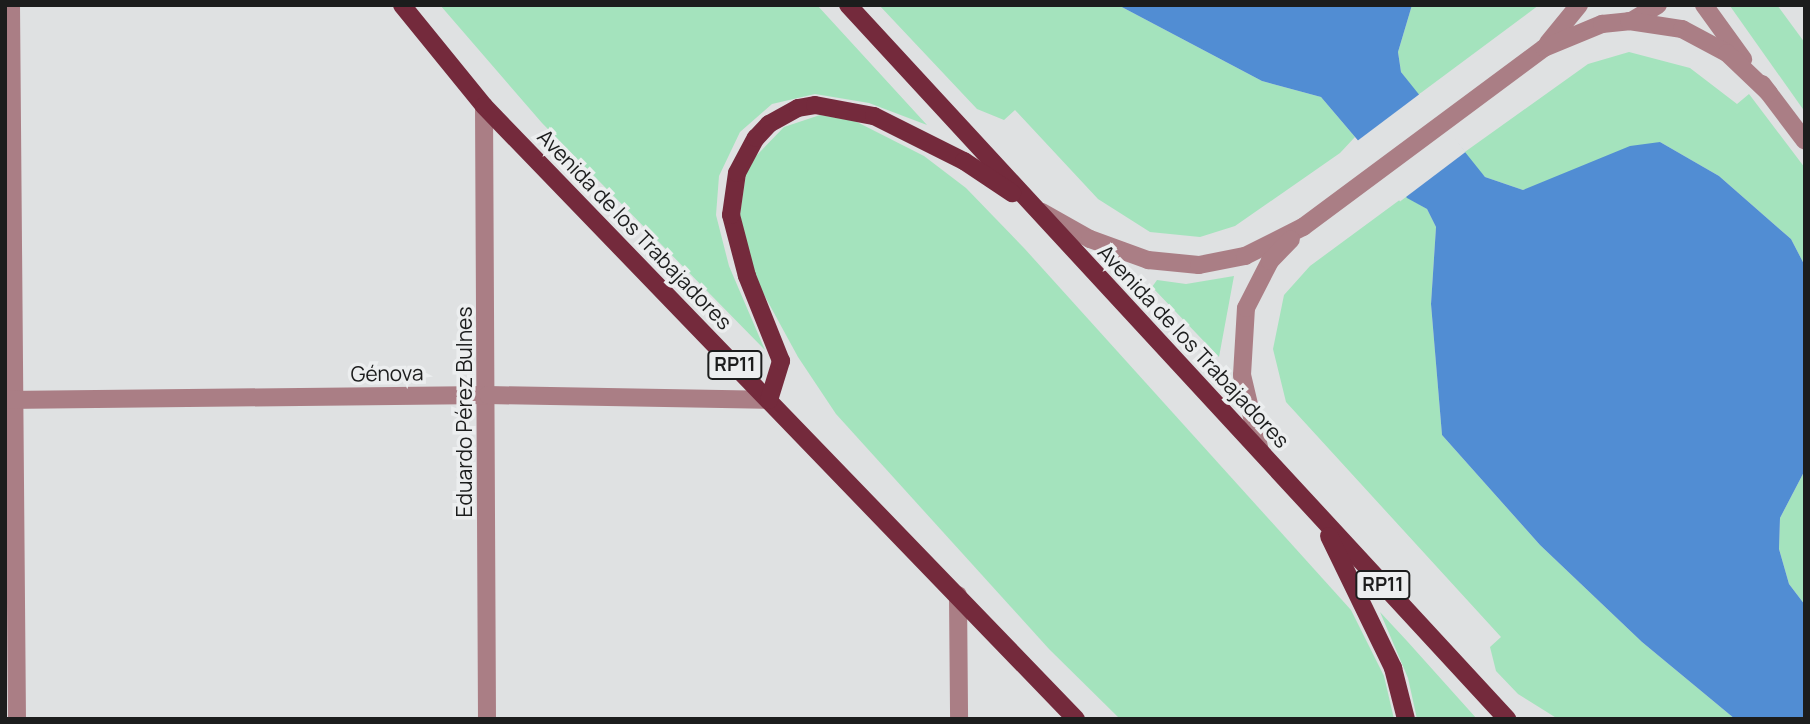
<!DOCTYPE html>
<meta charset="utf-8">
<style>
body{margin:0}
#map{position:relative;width:1810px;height:724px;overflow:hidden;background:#dfe1e2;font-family:Manrope,sans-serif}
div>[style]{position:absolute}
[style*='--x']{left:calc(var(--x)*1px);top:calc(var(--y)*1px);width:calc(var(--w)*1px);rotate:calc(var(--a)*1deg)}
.green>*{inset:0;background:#a4e3bd}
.water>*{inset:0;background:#518dd3}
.pier>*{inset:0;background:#dfe1e2;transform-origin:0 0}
.minor>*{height:18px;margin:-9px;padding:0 9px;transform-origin:9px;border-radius:9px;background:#aa7e85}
.major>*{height:18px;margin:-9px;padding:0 9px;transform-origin:9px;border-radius:9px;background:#742a3c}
span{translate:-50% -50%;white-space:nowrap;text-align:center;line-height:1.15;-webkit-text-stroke:7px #eceeef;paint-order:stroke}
.shield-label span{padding:2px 5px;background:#eceeef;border:2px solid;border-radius:5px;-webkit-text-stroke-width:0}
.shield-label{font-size:19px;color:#1c1d1d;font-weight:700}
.street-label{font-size:21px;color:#1c1d1d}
.frame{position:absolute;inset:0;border:7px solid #1c1d1d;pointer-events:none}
</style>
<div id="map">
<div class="green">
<i style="clip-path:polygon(440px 5px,817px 5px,927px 125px,869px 103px,815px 94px,772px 104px,740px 132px,719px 176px,716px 215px,729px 266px,765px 350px,542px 123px)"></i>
<i style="clip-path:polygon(879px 5px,1118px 5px,1262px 81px,1321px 97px,1355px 137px,1340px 153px,1235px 226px,1200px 237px,1150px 232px,1098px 199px,1015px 110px,1004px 120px,977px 109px)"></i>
<i style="clip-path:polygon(1412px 5px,1539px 5px,1418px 95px,1401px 72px,1398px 52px)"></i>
<i style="clip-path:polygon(1777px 5px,1805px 43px,1805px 112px,1730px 6px)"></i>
<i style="clip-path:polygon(1629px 52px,1690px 68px,1737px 104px,1749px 94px,1805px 168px,1805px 266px,1791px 239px,1719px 176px,1660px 142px,1523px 190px,1485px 177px,1462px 154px,1588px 64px)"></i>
<i style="clip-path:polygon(820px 115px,855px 121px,924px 156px,966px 188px,1024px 248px,1351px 610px,1384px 676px,1394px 719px,1120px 719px,1049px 649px,836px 414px,798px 357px,756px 280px,740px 215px,746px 174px,756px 156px,784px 127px)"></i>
<i style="clip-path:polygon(1405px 196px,1427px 209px,1436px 227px,1431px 304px,1442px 435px,1540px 545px,1642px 642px,1735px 719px,1558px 719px,1518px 694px,1496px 671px,1490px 647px,1501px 637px,1286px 402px,1273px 349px,1284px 295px,1310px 266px)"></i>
<i style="clip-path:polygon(1234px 276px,1219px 357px,1152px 287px,1157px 280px,1186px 284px)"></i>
<i style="clip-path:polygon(1805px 470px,1805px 605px,1789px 584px,1779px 549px,1780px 518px)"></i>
<i style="clip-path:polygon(1380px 612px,1407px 641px,1477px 719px,1417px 719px,1408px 678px)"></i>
</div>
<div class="water">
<i style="clip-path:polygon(1118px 5px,1412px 5px,1398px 52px,1401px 72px,1485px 177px,1523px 190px,1630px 146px,1660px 142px,1719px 176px,1791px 239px,1805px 266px,1805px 470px,1780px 518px,1779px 549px,1789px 584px,1805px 605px,1805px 719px,1735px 719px,1642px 642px,1540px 545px,1442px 435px,1431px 304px,1436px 227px,1427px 209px,1407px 198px,1321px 97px,1262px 81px)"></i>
</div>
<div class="pier">
<i style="left:1421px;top:93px;width:74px;height:82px;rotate:53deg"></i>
</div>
<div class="minor">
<i style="--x:11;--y:5;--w:714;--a:89.52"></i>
<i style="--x:1704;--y:5;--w:67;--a:54.2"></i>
<i style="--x:1633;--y:20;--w:29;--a:-31"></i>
<i style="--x:1548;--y:43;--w:49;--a:-50.8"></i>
<i style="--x:1762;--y:84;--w:71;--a:53"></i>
<i style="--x:484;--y:106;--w:613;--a:89.72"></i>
<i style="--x:1042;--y:212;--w:55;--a:29.4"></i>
<i style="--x:1090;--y:239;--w:62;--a:19.9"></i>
<i style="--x:1148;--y:260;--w:51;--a:5.6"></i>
<i style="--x:1199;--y:265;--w:47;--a:-11.1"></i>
<i style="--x:1245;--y:256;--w:65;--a:-26.6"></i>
<i style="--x:1303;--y:227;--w:300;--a:-36.6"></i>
<i style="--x:1544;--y:48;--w:63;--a:-22.5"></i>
<i style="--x:1602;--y:24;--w:27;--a:-6"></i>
<i style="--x:1629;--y:21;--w:54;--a:8.6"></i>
<i style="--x:1682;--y:29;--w:51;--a:28.1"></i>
<i style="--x:1727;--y:53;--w:58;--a:43.6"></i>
<i style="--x:5;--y:400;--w:483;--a:-0.6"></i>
<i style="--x:488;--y:395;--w:281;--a:1"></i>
<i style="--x:1260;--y:451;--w:78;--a:-103.3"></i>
<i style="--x:1242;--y:375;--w:67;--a:-86.6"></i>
<i style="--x:1246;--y:308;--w:53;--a:-62.9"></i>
<i style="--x:1270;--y:261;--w:30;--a:-46"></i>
<i style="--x:958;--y:595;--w:124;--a:89.5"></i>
</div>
<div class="major">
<i style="--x:402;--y:5;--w:130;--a:50.9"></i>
<i style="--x:484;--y:106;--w:852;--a:46"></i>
<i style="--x:848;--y:5;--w:972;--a:47.29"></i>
<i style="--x:769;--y:400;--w:41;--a:-72.9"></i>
<i style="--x:781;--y:361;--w:92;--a:-111.8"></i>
<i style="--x:747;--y:276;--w:63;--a:-104.7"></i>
<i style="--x:731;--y:215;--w:42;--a:-81.9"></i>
<i style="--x:737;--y:173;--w:40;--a:-62"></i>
<i style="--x:756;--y:138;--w:19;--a:-47"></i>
<i style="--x:769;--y:124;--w:33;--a:-29"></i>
<i style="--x:798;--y:108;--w:17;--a:-10"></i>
<i style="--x:815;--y:105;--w:60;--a:10.6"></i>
<i style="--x:874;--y:116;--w:101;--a:26.6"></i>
<i style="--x:964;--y:161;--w:58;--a:33.7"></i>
<i style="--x:1329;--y:536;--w:147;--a:64.1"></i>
<i style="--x:1393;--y:668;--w:53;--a:75.7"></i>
</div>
<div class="shield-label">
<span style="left:735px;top:365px">RP11</span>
<span style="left:1383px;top:585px">RP11</span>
</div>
<div class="street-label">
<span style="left:635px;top:229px;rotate:46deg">Avenida de los Trabajadores</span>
<span style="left:1194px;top:346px;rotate:47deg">Avenida de los Trabajadores</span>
<span style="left:387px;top:373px;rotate:-1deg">Génova</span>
<span style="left:464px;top:412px;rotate:-90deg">Eduardo Pérez Bulnes</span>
</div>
<div class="frame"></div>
</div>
